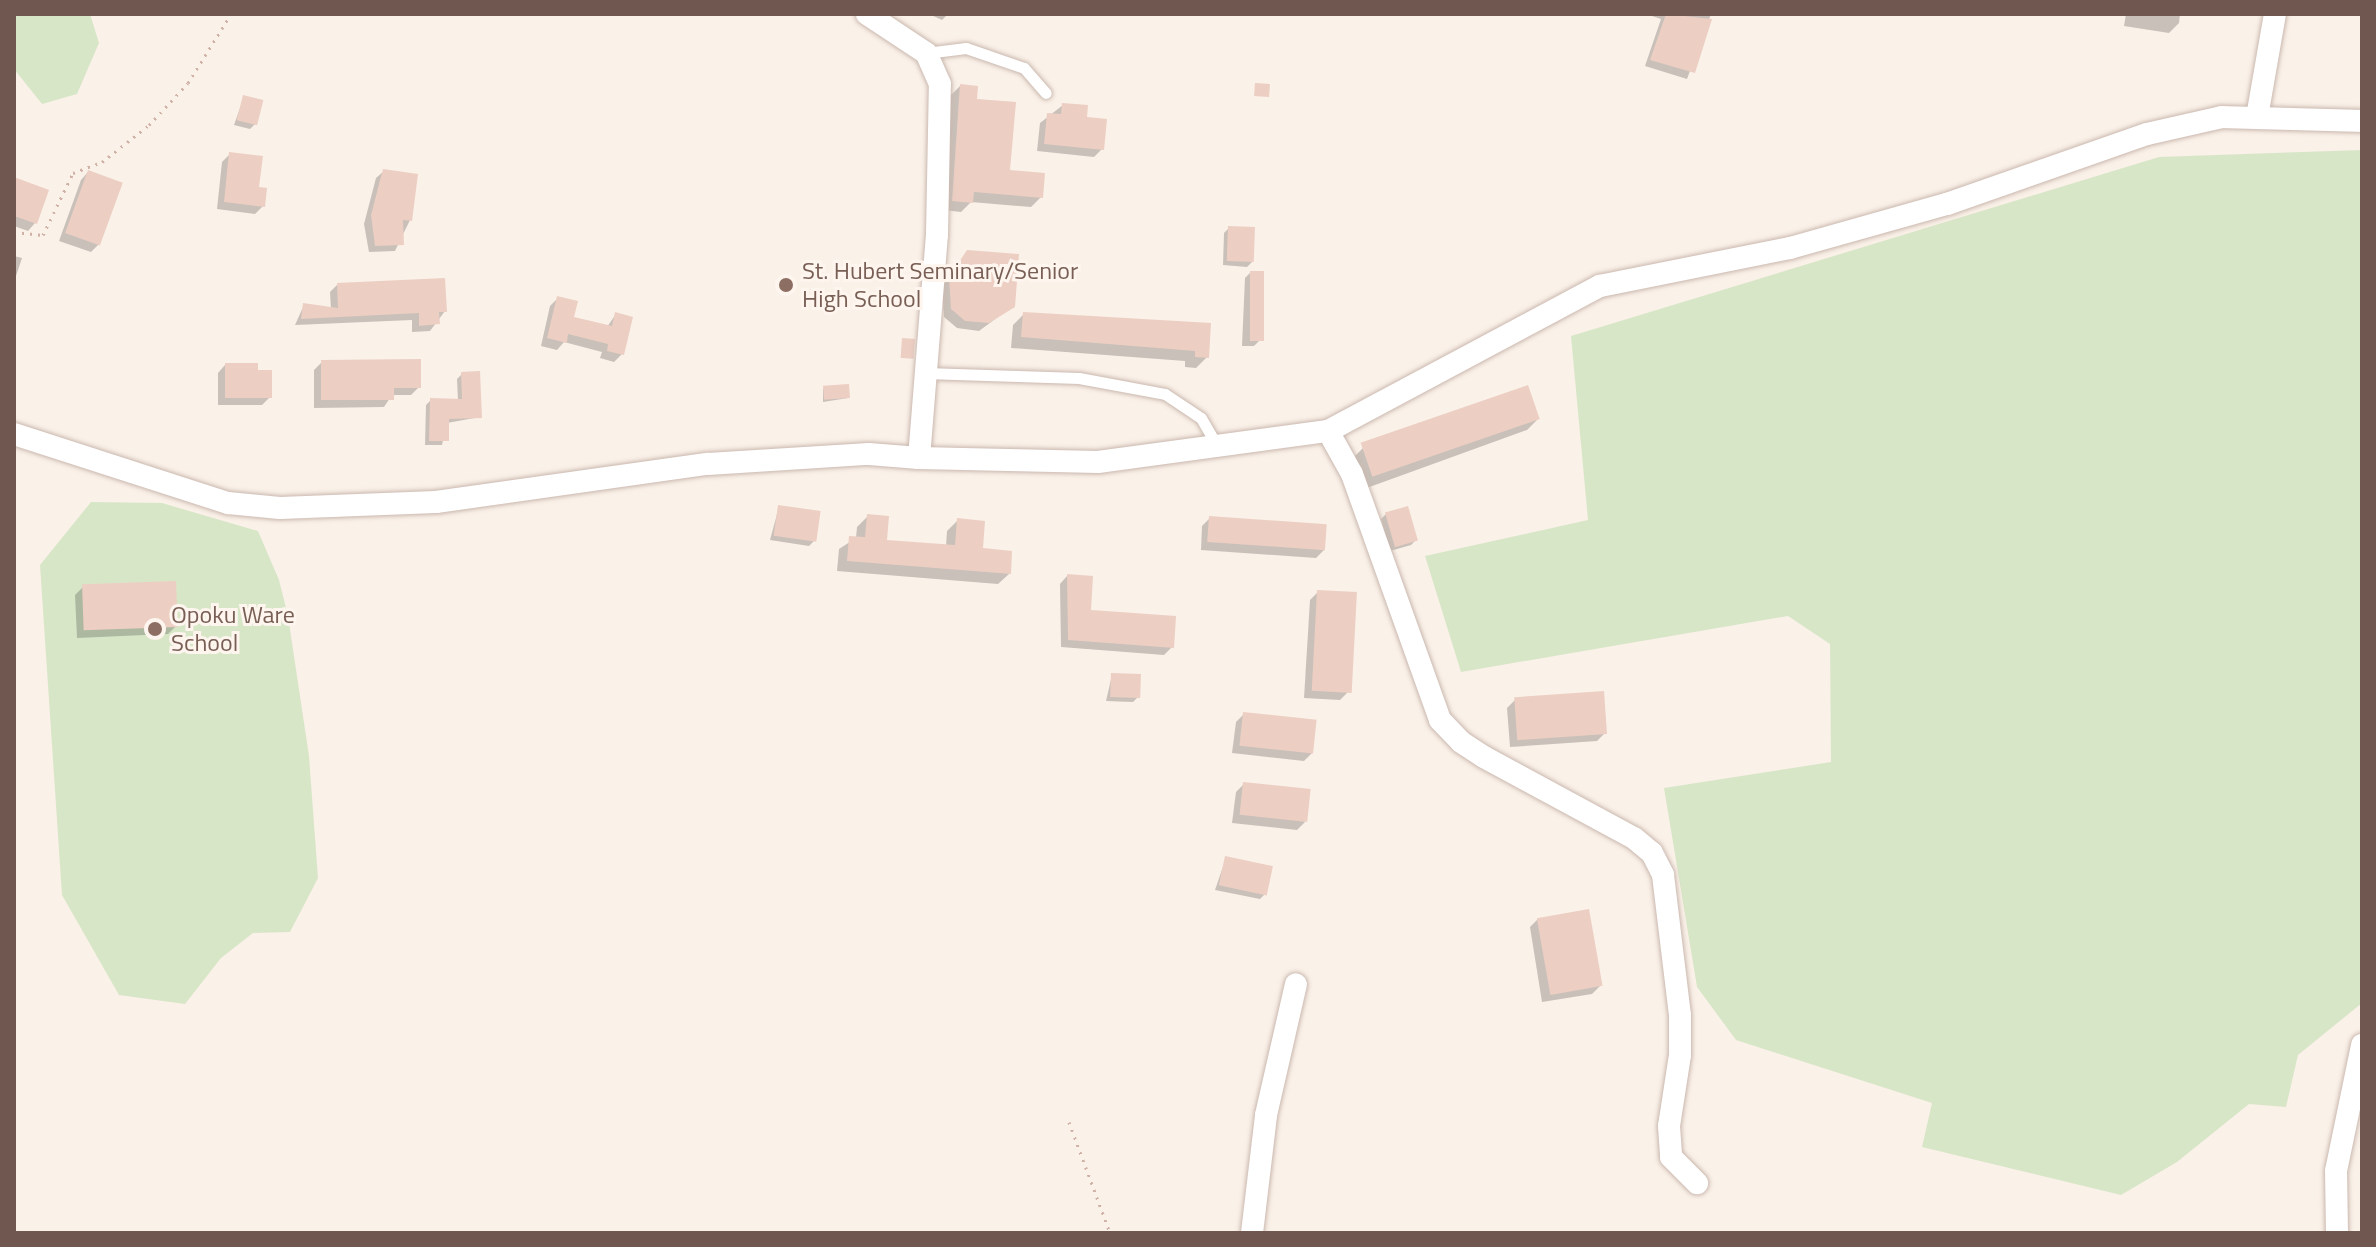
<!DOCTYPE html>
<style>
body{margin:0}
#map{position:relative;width:2376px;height:1247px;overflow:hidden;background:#faf1e8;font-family:"Titillium Web",sans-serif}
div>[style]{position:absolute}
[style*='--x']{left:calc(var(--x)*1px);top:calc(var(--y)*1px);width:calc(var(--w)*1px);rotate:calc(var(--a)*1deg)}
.green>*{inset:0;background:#d8e6c8}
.shadow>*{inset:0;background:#0003}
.building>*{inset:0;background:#eccec3;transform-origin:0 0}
.path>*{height:3px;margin-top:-1.5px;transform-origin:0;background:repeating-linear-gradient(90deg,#d0b1a6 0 2px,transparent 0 8px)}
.roads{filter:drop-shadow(0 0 2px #cab8af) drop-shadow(0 0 2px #cab8af)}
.service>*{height:11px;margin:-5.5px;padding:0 5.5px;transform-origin:5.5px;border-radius:5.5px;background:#fff}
.minor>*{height:22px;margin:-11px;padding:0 11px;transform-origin:11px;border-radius:11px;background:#fff}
.dots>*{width:22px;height:22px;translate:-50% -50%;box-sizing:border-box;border:4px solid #fdf5ee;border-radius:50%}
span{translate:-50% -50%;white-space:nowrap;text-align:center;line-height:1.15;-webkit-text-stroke:6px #fdf5ee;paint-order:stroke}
.education-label{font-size:24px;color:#785e54}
.left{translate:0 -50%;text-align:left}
.frame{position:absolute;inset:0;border:16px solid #70574f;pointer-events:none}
</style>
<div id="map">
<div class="green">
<i style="clip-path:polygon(14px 14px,90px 14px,99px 43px,77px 94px,42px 104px,14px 69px)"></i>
<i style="clip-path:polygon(2362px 150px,2362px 1003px,2298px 1055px,2286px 1107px,2249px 1104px,2177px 1162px,2121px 1195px,1922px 1147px,1932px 1103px,1736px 1040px,1697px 987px,1664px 788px,1831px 762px,1830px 644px,1788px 616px,1461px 672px,1425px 556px,1588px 520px,1571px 336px,2159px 157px)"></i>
<i style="clip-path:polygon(91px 502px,162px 503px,258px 531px,279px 580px,288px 616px,309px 756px,318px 878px,290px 932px,253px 933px,221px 958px,185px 1004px,119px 995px,62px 895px,40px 565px)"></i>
</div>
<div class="shadow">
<i style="clip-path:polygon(929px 14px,948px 14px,942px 20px)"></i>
<i style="clip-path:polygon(1646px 14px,1711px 14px,1687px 79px,1645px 66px,1661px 19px)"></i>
<i style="clip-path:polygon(2126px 14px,2180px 14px,2179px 23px,2169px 33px,2124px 26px)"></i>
<i style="clip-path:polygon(960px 86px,975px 101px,1008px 172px,1041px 197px,1031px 207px,971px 202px,961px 212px,943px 210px,950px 96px)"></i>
<i style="clip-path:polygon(244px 97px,255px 124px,250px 129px,234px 125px)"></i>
<i style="clip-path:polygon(1063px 105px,1085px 119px,1102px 149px,1094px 157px,1037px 151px,1040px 123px)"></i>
<i style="clip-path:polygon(230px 154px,257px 189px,263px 206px,255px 214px,217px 209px,222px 162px)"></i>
<i style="clip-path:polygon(384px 171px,410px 220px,395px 251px,369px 252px,364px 224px,376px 178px)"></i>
<i style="clip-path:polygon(88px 172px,99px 244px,91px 252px,59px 241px,81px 180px)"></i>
<i style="clip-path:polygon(14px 179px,35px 223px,28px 231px,14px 226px)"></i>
<i style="clip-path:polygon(1229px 228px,1252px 262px,1247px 267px,1223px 265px,1224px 233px)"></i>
<i style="clip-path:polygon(967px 252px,1013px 306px,979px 331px,957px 328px,944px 317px,942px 287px)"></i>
<i style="clip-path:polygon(14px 256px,22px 258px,14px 282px)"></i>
<i style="clip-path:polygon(1250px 273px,1259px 341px,1254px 346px,1242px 346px,1245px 278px)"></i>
<i style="clip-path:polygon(337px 285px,445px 311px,430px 331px,412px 332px,412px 320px,295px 325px,304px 305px,331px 309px,330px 292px)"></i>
<i style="clip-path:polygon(558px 298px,571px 318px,607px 327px,616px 314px,622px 354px,614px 362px,600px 358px,602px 352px,564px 342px,557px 350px,541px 346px,550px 306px)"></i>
<i style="clip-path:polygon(1024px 314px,1209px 325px,1207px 357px,1196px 368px,1185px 367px,1185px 361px,1011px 348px,1013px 325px)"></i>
<i style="clip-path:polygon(322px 362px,419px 387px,411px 395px,392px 395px,384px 407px,314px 408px,314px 370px)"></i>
<i style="clip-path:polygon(225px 365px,256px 372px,270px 397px,262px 405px,218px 405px,218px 373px)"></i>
<i style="clip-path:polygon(462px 374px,480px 417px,447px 423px,442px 445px,425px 445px,426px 405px,431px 400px,458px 401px,457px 379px)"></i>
<i style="clip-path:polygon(823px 389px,848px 398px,823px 402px)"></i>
<i style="clip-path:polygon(1538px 419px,1527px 430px,1364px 489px,1353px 458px,1364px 447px)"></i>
<i style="clip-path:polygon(779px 507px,814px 541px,809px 546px,770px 540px)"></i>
<i style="clip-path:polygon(1386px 514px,1416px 540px,1411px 545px,1390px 551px,1381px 519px)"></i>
<i style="clip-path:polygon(868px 516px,885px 542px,946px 547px,947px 531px,958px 520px,981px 550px,1009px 574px,998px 584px,837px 571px,839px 549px,856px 538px,857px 527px)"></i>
<i style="clip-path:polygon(1210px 518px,1324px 550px,1316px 558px,1201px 550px,1202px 526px)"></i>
<i style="clip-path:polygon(1067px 576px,1089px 611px,1172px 647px,1164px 655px,1061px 647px,1060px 584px)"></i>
<i style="clip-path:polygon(83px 587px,176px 626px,168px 634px,77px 638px,75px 595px)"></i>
<i style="clip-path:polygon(1318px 592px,1348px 692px,1340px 700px,1304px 698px,1310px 600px)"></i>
<i style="clip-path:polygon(1112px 675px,1138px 697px,1133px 702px,1106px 701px)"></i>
<i style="clip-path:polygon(1515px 700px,1605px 733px,1597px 741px,1510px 747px,1507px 708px)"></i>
<i style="clip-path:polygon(1244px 714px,1312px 753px,1304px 761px,1232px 753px,1236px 722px)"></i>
<i style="clip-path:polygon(1244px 784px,1305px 822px,1297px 830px,1232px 823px,1236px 792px)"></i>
<i style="clip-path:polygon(1226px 858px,1265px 894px,1260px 899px,1215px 890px)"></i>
<i style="clip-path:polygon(1538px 919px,1600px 986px,1592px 994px,1542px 1002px,1530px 927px)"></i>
</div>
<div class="building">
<i style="clip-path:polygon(1666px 14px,1712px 19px,1695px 73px,1650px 60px)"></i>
<i style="left:1255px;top:83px;width:15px;height:13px;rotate:4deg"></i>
<i style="clip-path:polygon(960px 84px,978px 86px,977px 99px,1016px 102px,1010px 170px,1045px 173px,1043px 198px,974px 192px,973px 203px,952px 201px)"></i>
<i style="left:243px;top:95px;width:21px;height:26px;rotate:14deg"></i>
<i style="clip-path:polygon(1062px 103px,1088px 105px,1087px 117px,1107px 119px,1104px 150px,1044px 144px,1047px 113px,1061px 114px)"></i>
<i style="clip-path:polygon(229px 152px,263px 156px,259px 187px,267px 188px,265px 207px,224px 202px)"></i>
<i style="clip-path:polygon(383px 169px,418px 174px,412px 221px,403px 220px,404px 245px,375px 246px,371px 215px)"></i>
<i style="left:88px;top:170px;width:37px;height:67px;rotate:20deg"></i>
<i style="clip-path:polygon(14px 177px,49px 190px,37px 224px,14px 216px)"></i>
<i style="left:1228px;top:226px;width:27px;height:35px;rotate:2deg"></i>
<i style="clip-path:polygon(967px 250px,1019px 254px,1015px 307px,989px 323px,965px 321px,951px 309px,949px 277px)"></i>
<i style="left:1250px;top:271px;width:14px;height:70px"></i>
<i style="clip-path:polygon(445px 278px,447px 312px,439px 312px,440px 324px,419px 326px,419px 313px,301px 319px,303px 303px,338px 308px,337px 283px)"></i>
<i style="clip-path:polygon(557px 296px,578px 301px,574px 317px,612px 326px,615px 312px,633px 317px,624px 355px,607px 351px,608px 344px,568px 334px,567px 343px,547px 338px)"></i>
<i style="clip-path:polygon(1023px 312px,1211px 323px,1209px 358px,1195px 357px,1195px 351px,1021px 337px)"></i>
<i style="left:902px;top:338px;width:13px;height:20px;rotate:4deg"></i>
<i style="clip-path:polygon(421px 359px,421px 388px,394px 388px,394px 400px,321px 400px,321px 360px)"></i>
<i style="clip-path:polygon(225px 363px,258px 363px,258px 370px,272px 370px,272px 398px,225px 398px)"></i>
<i style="clip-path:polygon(480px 371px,482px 418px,449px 419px,449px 441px,429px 441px,430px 398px,462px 399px,461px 372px)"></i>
<i style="left:849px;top:384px;width:14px;height:26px;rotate:86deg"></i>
<i style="left:1528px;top:385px;width:36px;height:177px;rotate:71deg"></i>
<i style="left:778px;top:505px;width:43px;height:31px;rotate:8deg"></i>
<i style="left:1408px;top:506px;width:36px;height:24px;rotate:74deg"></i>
<i style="clip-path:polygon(867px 514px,889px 516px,887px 540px,955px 545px,957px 518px,985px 521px,983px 548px,1012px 551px,1011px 574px,847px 561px,849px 536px,865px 537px)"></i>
<i style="left:1209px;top:516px;width:118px;height:26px;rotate:4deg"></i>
<i style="clip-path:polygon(1067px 574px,1093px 576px,1091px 610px,1176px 616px,1174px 648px,1068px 640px)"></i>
<i style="left:176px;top:581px;width:46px;height:94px;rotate:88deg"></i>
<i style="left:1317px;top:590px;width:40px;height:101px;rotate:3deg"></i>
<i style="left:1111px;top:673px;width:30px;height:24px;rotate:2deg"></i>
<i style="left:1604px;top:691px;width:43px;height:90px;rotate:86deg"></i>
<i style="left:1243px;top:712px;width:74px;height:34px;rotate:6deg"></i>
<i style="left:1243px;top:782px;width:68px;height:33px;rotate:6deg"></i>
<i style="left:1225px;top:856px;width:49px;height:30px;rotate:12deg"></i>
<i style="left:1589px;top:909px;width:78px;height:53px;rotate:80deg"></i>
</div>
<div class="path">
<i style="--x:14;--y:232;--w:29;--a:6"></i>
<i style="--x:43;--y:235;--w:69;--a:-64.2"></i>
<i style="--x:73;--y:173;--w:31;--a:-21"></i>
<i style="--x:102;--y:162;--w:60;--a:-38.2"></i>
<i style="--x:149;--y:125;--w:57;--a:-47.1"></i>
<i style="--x:188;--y:83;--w:81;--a:-58.1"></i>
<i style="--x:1069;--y:1122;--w:118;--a:69.7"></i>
</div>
<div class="roads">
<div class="service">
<i style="--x:926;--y:53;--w:40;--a:-7.1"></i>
<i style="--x:966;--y:48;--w:61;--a:19"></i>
<i style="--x:1024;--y:68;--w:33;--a:49"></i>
<i style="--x:925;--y:373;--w:154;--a:1.9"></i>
<i style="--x:1079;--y:378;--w:87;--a:10.5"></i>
<i style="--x:1165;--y:394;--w:43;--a:33.7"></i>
<i style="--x:1201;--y:418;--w:32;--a:60"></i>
</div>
<div class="minor">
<i style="--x:2257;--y:117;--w:105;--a:-80.1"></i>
<i style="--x:1328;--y:431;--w:308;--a:-28.1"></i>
<i style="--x:1600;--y:286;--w:194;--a:-11.3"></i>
<i style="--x:1790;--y:248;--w:163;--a:-15.7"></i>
<i style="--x:1947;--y:204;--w:212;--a:-19.3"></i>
<i style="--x:2147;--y:134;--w:77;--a:-12.8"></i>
<i style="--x:2222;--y:117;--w:140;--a:1.6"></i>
<i style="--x:14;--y:434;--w:225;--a:17.9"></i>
<i style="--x:228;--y:503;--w:52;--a:5.5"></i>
<i style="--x:280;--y:508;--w:156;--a:-2.2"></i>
<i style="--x:436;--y:502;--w:275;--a:-8"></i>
<i style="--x:708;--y:464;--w:161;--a:-3.6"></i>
<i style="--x:869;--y:454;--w:50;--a:4.6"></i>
<i style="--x:919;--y:458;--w:224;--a:-85.4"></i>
<i style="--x:937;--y:235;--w:151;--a:-88.9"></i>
<i style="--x:940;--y:84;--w:34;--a:-114"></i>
<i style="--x:926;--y:53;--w:71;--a:-146.5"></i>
<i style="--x:919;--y:458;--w:179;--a:1.3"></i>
<i style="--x:1098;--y:462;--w:232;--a:-7.7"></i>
<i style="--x:1328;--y:431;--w:49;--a:60.8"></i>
<i style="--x:1352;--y:474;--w:261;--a:70.3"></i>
<i style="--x:1440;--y:720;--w:30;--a:46"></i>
<i style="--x:1461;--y:742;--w:27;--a:33"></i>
<i style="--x:1484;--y:757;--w:170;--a:28.4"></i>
<i style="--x:1634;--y:838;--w:23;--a:40"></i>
<i style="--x:1652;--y:853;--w:25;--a:63"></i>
<i style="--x:1663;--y:875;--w:141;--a:83.1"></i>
<i style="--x:1680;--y:1015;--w:40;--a:90"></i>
<i style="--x:1680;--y:1055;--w:72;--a:98.8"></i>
<i style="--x:1669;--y:1126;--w:31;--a:86"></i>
<i style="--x:1671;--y:1157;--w:37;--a:45"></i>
<i style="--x:1252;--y:1233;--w:119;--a:-83.2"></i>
<i style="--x:1266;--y:1115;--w:134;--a:-77.1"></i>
<i style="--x:2337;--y:1233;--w:62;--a:-90.9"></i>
<i style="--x:2336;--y:1171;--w:129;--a:-78.3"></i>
</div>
</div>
<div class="dots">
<i style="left:786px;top:285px;background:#8d6e63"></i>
<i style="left:155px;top:629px;background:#8d6e63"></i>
</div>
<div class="education-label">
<span class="left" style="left:802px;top:285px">St. Hubert Seminary/Senior<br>High School</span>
<span class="left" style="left:171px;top:629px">Opoku Ware<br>School</span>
</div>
<div class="frame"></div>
</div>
